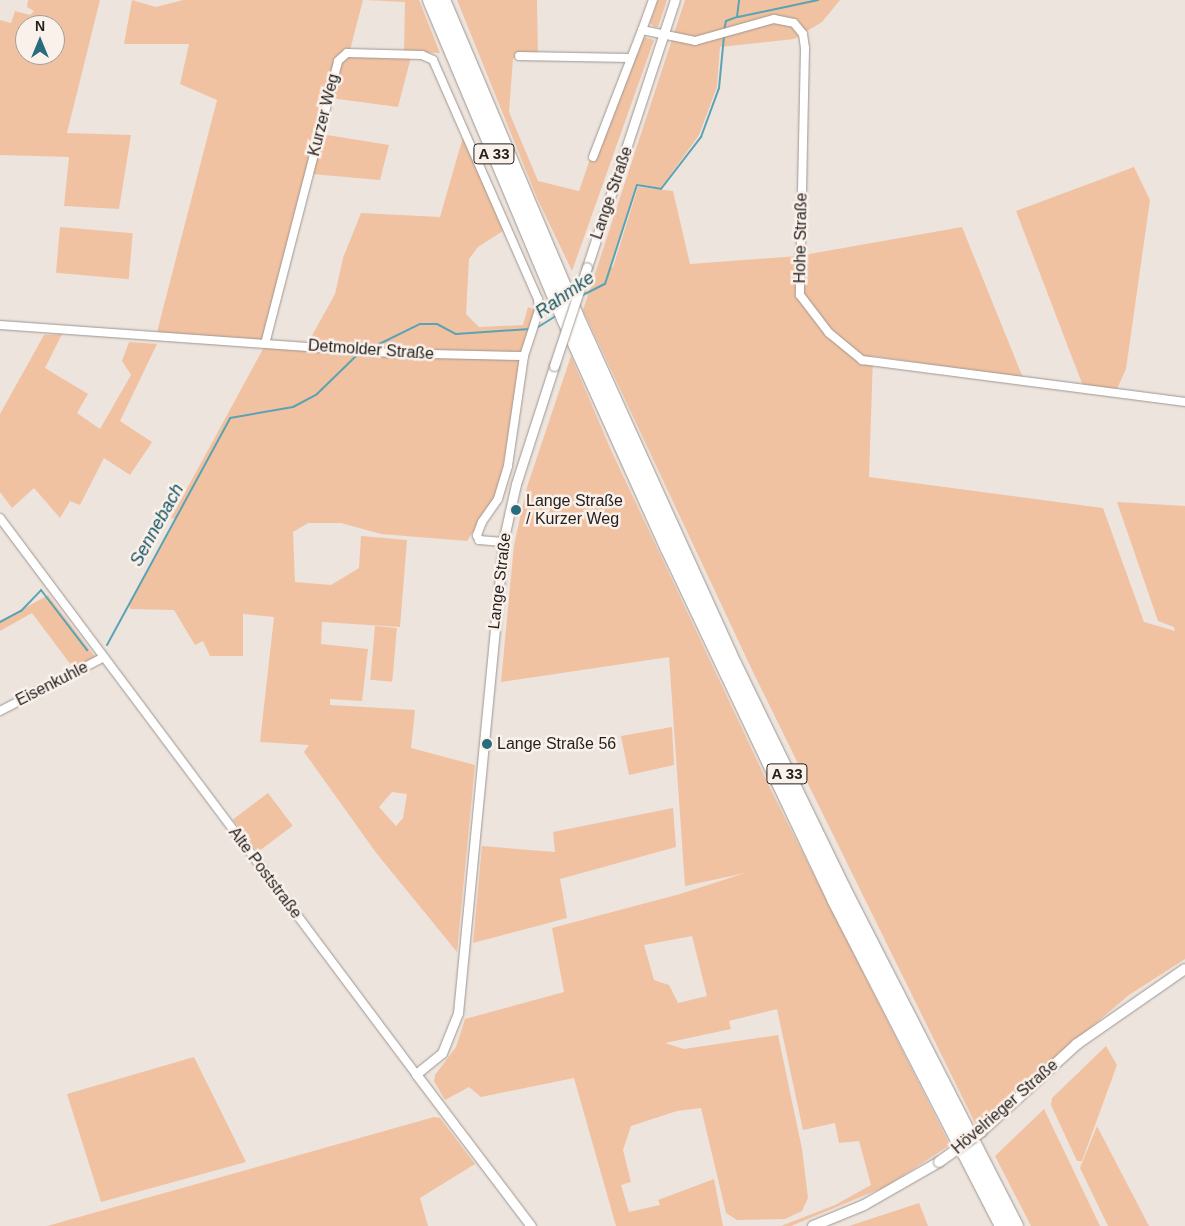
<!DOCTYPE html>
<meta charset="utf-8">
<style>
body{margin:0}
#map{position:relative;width:1185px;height:1226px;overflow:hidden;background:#ede4de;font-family:Arial,sans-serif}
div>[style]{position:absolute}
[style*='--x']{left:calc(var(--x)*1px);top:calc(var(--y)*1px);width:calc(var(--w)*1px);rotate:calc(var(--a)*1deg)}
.green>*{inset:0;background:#f1c2a1;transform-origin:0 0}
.stream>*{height:2px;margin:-1px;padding:0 1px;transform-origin:1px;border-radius:1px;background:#5aa3b4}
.roads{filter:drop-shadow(0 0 1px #9e9690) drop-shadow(0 0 1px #9e9690)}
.minor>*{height:8px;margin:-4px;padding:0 4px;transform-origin:4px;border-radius:4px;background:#fff}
.tertiary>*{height:9px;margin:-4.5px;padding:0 4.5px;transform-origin:4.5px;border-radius:4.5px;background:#fff}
.secondary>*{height:10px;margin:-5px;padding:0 5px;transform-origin:5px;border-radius:5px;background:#fff}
.motorway>*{height:14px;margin:-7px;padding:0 7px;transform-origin:7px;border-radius:7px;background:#fff}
.bridges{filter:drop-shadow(0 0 1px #9e9690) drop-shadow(0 0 1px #9e9690)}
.tertiary-bridge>*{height:9px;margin:-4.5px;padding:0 4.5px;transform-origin:4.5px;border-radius:4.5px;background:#fff}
.secondary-bridge>*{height:10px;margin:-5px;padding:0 5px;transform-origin:5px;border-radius:5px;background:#fff}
.dots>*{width:14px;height:14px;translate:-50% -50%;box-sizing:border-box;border:2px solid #faf1eb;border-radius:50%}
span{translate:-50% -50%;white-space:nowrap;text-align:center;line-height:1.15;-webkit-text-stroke:5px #faf1eb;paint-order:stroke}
.shield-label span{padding:1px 4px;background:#faf1eb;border:1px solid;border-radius:4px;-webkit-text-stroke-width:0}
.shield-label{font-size:15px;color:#221f1d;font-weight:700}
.street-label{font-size:16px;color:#221f1d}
.poi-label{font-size:16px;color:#221f1d}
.left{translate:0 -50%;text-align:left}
.water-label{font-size:18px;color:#175562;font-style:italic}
.north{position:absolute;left:15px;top:15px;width:50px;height:50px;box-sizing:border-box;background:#faf1eb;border:1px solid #a49d99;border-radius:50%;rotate:0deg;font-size:14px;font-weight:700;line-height:20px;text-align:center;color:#221f1d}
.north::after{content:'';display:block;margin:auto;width:18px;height:22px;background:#286d7d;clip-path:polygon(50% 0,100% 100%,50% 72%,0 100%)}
</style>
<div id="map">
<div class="green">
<i style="clip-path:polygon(evenodd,28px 0,100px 0,67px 133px,131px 135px,119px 209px,64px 206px,69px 157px,0 155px,0 20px,11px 23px,15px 11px,30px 15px,34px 11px,27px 7px,28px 0,25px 25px,55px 25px,55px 55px,25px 55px,25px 25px)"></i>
<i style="clip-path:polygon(132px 0,156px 7px,183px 0,363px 0,350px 50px,343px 51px,335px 59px,262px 340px,157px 332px,217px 100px,180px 84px,189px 44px,124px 44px)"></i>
<i style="clip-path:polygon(366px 0,419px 0,440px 53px,404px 52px,405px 2px)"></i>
<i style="clip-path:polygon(457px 0,537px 0,538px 59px,513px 58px,509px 112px,538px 181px,579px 191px,590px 159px,595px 160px,644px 37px,654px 40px,572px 271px,537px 198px)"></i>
<i style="clip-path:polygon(658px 0,667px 0,658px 27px,654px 27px,650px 23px)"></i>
<i style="clip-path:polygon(685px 0,840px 0,822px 22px,794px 39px,720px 47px,717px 87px,699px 135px,661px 188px,637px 184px,609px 268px,613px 267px,638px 187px,673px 191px,690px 264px,798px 256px,962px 227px,1023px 378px,873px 356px,869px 477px,1103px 508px,1144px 622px,1175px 631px,1174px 627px,1158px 621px,1117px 502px,1185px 506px,1185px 959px,1129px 995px,976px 1125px,752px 670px,583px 310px)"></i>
<i style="clip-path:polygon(347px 56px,411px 57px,398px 107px,330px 98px,339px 65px)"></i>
<i style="clip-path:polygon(321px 134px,389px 145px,380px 180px,311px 174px)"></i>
<i style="clip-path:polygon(evenodd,463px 137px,503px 231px,478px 247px,469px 259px,466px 314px,479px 327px,523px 325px,528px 307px,535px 310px,520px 367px,498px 495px,467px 541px,381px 534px,341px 523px,308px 523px,293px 532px,295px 582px,331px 585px,359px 568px,361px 536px,407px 540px,400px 627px,322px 622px,321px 644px,368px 649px,362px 701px,330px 699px,330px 705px,415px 710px,411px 748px,475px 765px,457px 952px,377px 854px,304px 752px,309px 745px,260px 742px,274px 617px,243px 614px,243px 656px,210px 656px,203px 641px,195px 645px,174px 610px,130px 609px,129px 604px,176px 519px,171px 518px,264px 347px,308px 349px,312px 342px,309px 341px,335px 294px,343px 258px,361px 213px,440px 217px,463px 137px,392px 792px,407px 794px,403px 818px,396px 826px,379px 807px,392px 792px)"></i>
<i style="clip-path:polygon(1134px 167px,1150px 200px,1126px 369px,1116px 391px,1083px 386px,1016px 211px)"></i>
<i style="left:60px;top:227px;width:73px;height:46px;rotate:5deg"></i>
<i style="clip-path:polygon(62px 334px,45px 368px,88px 394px,77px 413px,100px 429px,131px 375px,122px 361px,129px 342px,157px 344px,120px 421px,152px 442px,130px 475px,104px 458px,80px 505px,70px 501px,60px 518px,34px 488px,12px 508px,0 492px,0 414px,44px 335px)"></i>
<i style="clip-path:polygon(evenodd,571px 356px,611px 450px,771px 790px,950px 1145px,887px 1186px,791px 1226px,781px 1226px,835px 1205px,871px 1185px,859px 1141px,839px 1143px,835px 1123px,803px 1130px,777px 1009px,729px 1021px,731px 1029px,665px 1043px,684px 1049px,778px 1035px,802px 1149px,808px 1198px,802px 1211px,785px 1219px,737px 1220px,726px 1213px,701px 1108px,677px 1111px,631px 1126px,623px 1150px,631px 1182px,621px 1185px,629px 1212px,660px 1205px,658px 1200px,714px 1179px,723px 1226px,616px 1226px,574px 1078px,481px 1097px,469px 1087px,445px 1100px,434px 1081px,435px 1075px,456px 1047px,465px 1019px,564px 992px,552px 928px,680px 894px,745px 873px,685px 886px,669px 657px,501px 682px,514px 545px,527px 487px,571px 356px,692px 936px,707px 996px,678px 1003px,669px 985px,654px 980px,644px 945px,692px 936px)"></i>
<i style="clip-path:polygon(48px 595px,96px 658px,74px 669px,32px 613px,0 631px,0 622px)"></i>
<i style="left:375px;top:626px;width:22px;height:54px;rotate:5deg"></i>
<i style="clip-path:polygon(672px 727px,674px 765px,629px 775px,621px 736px)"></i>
<i style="left:268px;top:793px;width:41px;height:44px;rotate:53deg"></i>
<i style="clip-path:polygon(673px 808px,676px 847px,560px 879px,567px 918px,473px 943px,482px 846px,555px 852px,553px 832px)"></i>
<i style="clip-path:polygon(1106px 1046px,1117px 1065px,1082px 1161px,1077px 1161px,1051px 1105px,1052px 1098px)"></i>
<i style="clip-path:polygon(194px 1057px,246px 1162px,101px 1202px,67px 1094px)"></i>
<i style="clip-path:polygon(1044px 1109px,1100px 1226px,1031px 1226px,995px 1156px)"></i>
<i style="clip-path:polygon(434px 1117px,440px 1118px,475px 1164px,420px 1198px,428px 1226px,47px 1226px)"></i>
<i style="clip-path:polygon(1097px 1126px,1149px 1226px,1108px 1226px,1080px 1168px)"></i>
<i style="clip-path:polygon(919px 1203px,928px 1226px,849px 1226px)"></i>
</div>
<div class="stream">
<i style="--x:738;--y:17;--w:82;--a:-12"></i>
<i style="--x:724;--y:31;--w:10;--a:-79"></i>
<i style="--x:726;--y:21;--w:12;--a:-20"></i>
<i style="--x:737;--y:17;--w:17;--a:-83"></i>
<i style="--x:581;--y:296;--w:27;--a:-27"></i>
<i style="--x:605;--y:284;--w:104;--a:-72.1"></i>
<i style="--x:637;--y:185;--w:24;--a:9"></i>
<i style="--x:661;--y:189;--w:66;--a:-52.4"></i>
<i style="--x:701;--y:137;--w:52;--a:-69.8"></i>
<i style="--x:719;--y:88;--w:52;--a:-84.5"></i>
<i style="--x:535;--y:329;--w:25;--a:-32"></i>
<i style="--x:369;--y:349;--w:57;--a:-26.1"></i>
<i style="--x:420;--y:324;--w:17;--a:0"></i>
<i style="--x:437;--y:324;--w:21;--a:28"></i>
<i style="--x:456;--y:334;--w:74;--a:-3.9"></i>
<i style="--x:0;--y:622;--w:24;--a:-28"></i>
<i style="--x:21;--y:611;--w:29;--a:-46"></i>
<i style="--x:41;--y:590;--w:76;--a:52.5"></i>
<i style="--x:107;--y:645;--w:258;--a:-61.5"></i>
<i style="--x:230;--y:418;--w:64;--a:-9.9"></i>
<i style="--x:293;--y:407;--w:27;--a:-28"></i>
<i style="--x:317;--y:394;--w:57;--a:-44.3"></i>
</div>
<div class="roads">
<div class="minor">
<i style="--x:642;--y:30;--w:32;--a:-70"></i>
<i style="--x:519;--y:56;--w:111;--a:1"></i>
<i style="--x:593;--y:157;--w:136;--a:-68.9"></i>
<i style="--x:642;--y:30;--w:54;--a:11.7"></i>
<i style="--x:695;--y:41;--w:82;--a:-15.6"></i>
<i style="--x:774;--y:19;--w:20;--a:11"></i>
<i style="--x:794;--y:23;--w:14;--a:51"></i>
<i style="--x:803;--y:34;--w:14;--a:82"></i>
<i style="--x:805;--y:48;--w:247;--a:91.2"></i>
<i style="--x:800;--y:295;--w:48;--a:52.7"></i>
<i style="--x:829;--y:333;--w:43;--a:39.3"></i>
<i style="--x:862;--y:360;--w:326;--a:7.4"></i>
<i style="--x:0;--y:325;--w:389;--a:4.1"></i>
<i style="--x:388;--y:353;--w:136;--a:1.3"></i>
<i style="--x:524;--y:356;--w:111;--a:98.3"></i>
<i style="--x:508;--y:466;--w:34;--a:107"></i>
<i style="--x:498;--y:499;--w:28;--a:125"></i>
<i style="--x:482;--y:522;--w:14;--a:111"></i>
<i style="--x:477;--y:535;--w:5;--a:68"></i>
<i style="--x:479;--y:540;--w:24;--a:5"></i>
<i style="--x:265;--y:344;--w:292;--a:-75.5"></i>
<i style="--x:338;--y:61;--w:12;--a:-42"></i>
<i style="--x:347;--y:53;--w:75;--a:1.5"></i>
<i style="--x:422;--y:55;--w:12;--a:24"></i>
<i style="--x:433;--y:60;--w:261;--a:66.3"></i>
<i style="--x:538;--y:299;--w:11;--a:85"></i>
<i style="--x:539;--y:310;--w:48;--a:108.1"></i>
<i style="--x:0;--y:518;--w:694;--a:53.2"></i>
<i style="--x:0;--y:711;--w:117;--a:-27.4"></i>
</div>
<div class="tertiary">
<i style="--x:587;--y:267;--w:281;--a:-71.8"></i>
<i style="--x:531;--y:1226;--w:191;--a:-127.1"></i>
<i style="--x:416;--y:1074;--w:33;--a:-39"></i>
<i style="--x:442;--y:1053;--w:43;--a:-68.2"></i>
<i style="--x:458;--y:1013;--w:473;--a:-84.5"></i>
<i style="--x:503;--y:542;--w:59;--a:-77.4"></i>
<i style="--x:516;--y:484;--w:124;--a:-72.1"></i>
</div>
<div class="secondary">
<i style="--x:981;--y:1132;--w:130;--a:-42.5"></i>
<i style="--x:1077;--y:1044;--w:131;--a:-34.8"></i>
<i style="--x:813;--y:1226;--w:55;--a:-22.4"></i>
<i style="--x:864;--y:1205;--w:86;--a:-29.8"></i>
</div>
<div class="motorway">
<i style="--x:430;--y:0;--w:346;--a:67.2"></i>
<i style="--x:564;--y:319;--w:252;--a:65.7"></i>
<i style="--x:668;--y:549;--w:390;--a:64.6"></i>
<i style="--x:835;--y:901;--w:365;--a:62.8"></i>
<i style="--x:443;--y:0;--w:340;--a:67.1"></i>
<i style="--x:575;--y:313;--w:373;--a:65.6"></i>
<i style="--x:729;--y:653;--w:261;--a:64.1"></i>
<i style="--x:843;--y:888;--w:380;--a:62.9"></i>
</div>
</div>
<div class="bridges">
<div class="tertiary-bridge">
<i style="--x:554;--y:366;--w:104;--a:-71.6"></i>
</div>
<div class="secondary-bridge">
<i style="--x:939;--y:1162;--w:52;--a:-35.5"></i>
</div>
</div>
<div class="dots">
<i style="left:516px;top:510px;background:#286d7d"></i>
<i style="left:487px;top:744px;background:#286d7d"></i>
</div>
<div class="shield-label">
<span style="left:494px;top:154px">A 33</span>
<span style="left:787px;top:774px">A 33</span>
</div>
<div class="street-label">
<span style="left:324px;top:115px;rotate:-76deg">Kurzer Weg</span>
<span style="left:612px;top:193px;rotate:-71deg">Lange Straße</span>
<span style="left:801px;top:238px;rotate:-89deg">Hohe Straße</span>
<span style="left:371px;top:350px;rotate:4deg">Detmolder Straße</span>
<span style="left:500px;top:581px;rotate:-83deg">Lange Straße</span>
<span style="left:52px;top:684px;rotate:-27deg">Eisenkuhle</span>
<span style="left:265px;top:873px;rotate:53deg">Alte Poststraße</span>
<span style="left:1005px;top:1107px;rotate:-41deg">Hövelrieger Straße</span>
</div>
<div class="poi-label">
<span class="left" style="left:526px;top:510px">Lange Straße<br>/ Kurzer Weg</span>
<span class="left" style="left:497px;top:744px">Lange Straße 56</span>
</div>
<div class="water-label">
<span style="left:565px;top:295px;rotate:-35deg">Rahmke</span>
<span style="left:157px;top:525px;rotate:-61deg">Sennebach</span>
</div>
<div class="north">N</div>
</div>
